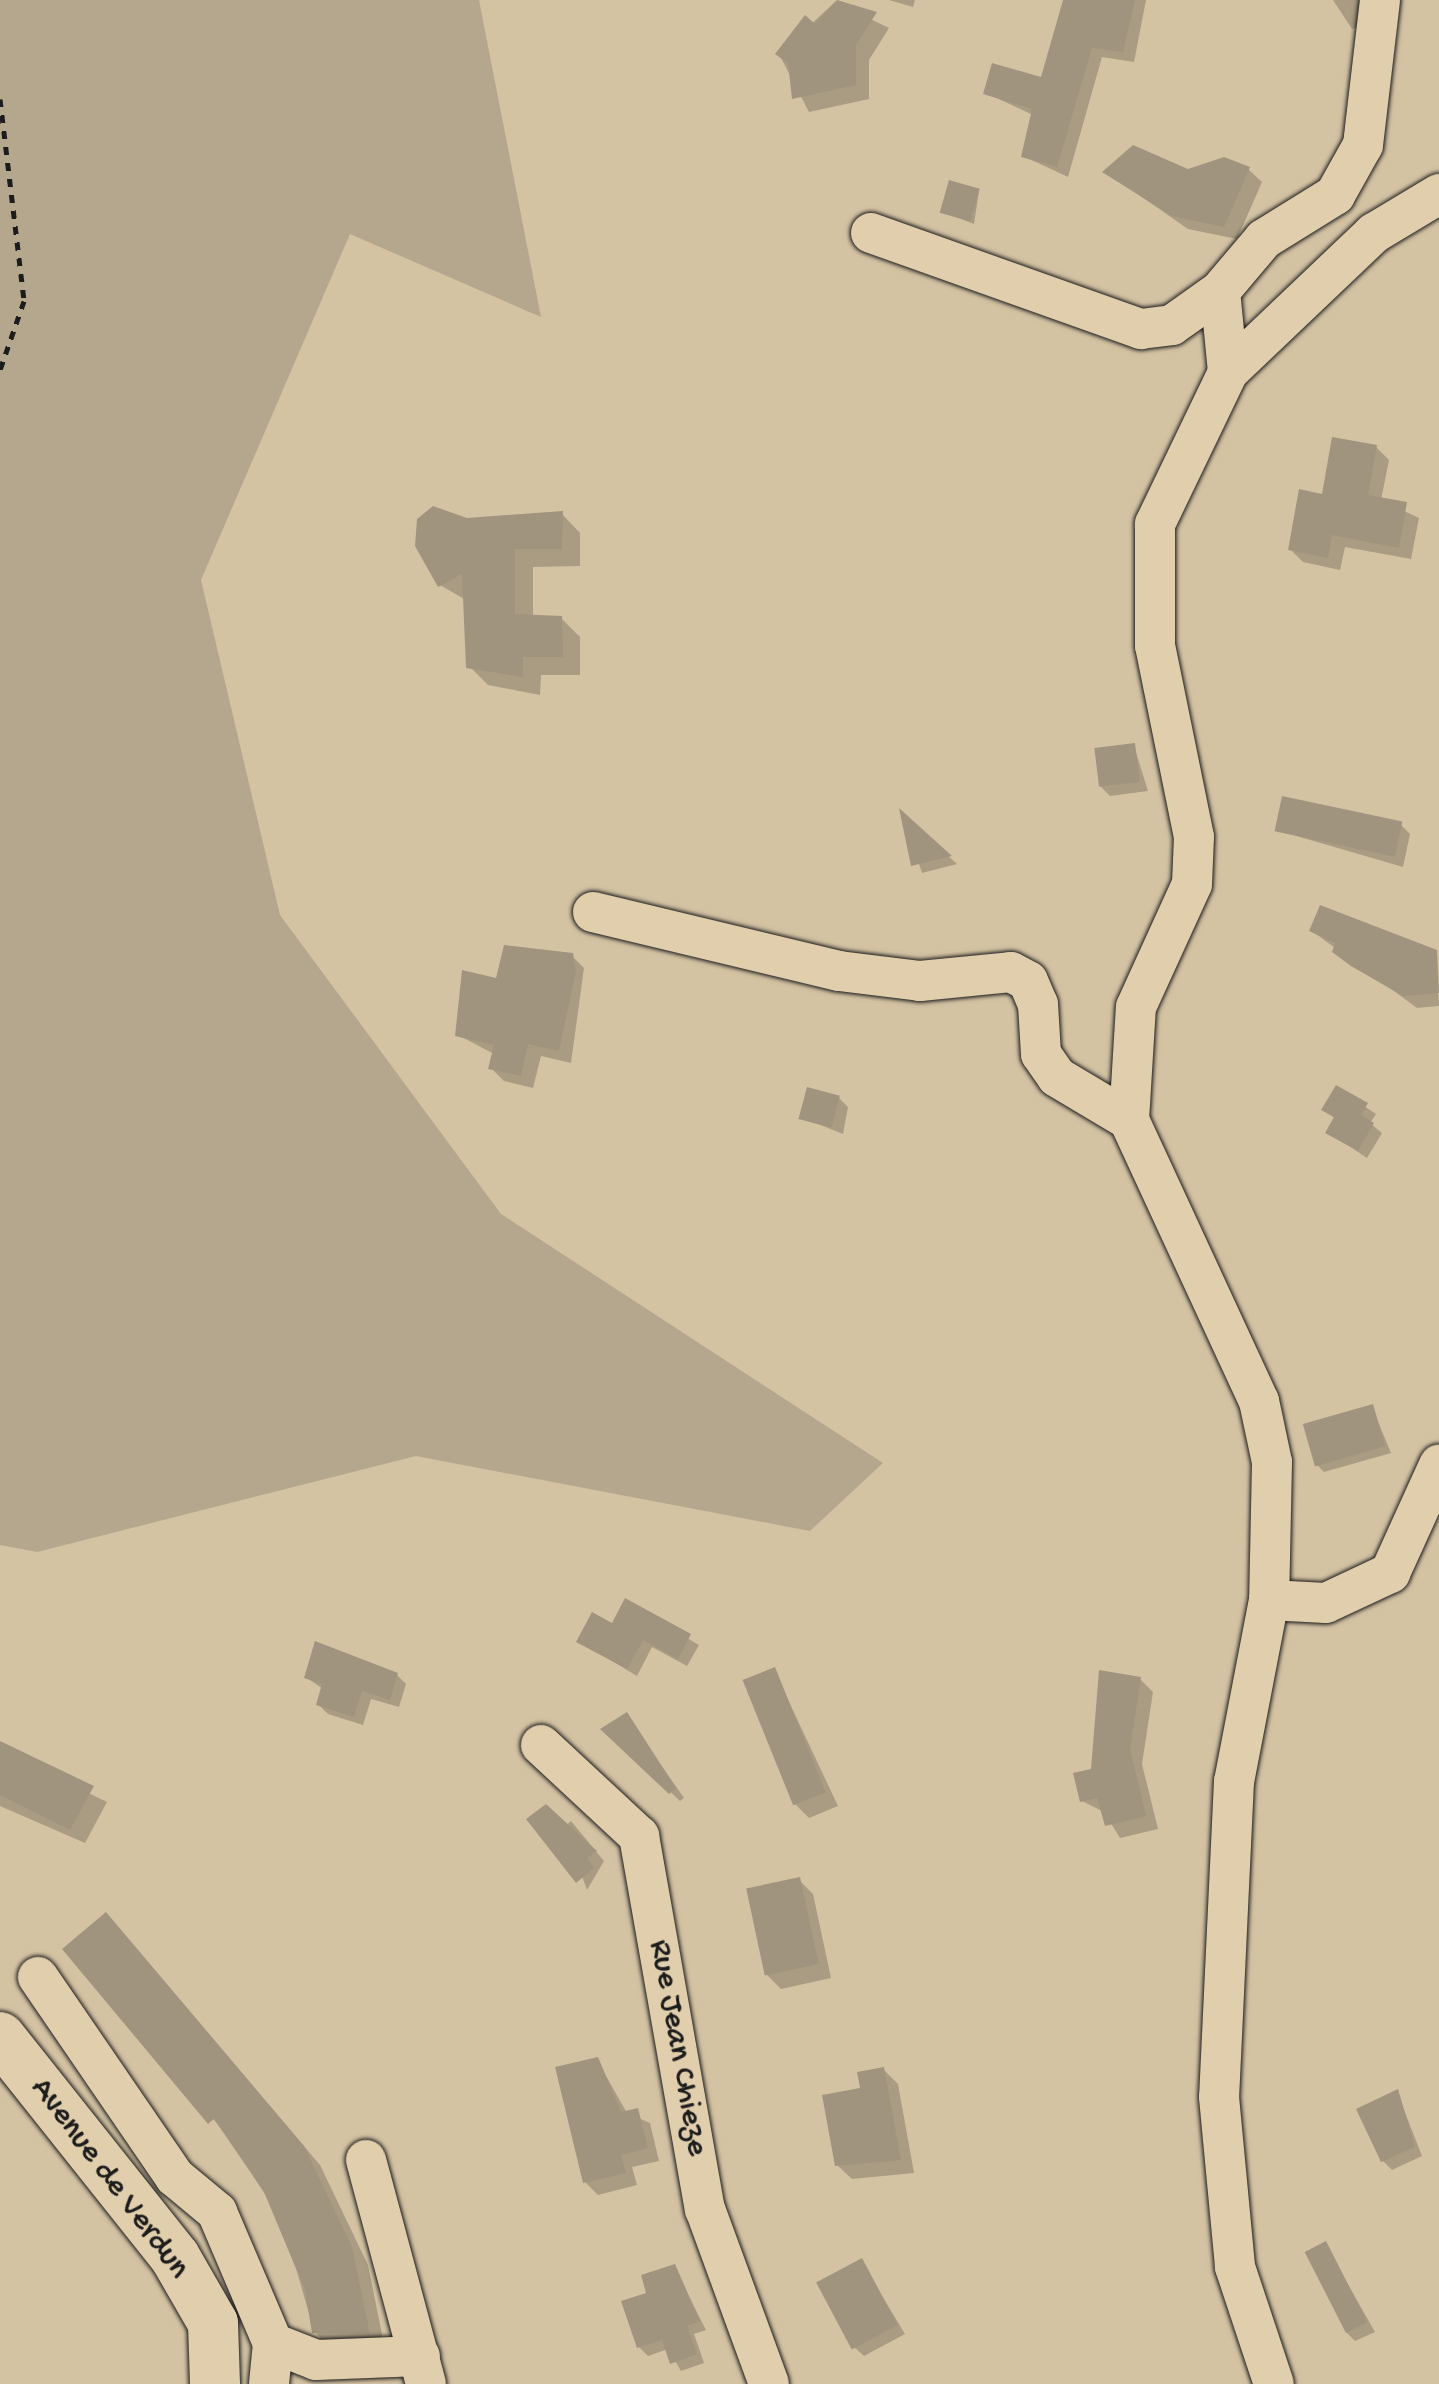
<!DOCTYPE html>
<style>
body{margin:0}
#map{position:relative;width:1439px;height:2384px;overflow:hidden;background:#d4c3a3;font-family:"Gochi Hand",sans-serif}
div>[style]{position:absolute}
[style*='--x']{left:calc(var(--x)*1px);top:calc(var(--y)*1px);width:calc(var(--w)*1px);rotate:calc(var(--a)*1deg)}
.green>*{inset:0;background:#b5a78d}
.shadow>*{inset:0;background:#0003}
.building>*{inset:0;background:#a1947e;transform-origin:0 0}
.path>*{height:5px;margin-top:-2.5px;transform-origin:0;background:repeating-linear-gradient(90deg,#1c1c1c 0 8px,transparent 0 16px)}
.roads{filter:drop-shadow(0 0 2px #1c1c1c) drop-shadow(0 0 2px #1c1c1c)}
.minor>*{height:40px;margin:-20px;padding:0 20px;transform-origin:20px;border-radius:20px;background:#e0ceac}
.major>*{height:50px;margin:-25px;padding:0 25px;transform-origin:25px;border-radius:25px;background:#e0ceac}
span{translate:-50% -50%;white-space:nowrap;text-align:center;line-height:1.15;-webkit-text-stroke:8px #e0ceac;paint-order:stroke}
.street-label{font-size:32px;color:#1c1c1c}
</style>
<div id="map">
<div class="green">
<i style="clip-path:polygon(0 0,479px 0,541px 317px,350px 234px,201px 580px,280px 915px,501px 1214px,883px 1463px,810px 1531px,416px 1456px,37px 1552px,0 1545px)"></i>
</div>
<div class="shadow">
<i style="clip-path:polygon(889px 0,915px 0,913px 7px)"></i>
<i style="clip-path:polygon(1066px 0,1146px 0,1134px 62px,1102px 57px,1068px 177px,1023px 156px,1033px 115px,986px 93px,1043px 80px)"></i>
<i style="clip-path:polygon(1333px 0,1377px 0,1367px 24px,1352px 29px)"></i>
<i style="clip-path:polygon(835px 2px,889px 28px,869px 60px,869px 99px,809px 112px,779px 54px)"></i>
<i style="clip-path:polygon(1248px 169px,1262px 182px,1237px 239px,1188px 229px,1106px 172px)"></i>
<i style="clip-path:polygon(979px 191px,974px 224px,943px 212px)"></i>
<i style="clip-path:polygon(1376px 447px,1389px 460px,1381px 500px,1419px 518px,1411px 559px,1345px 547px,1340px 570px,1303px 562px,1290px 549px,1324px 496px)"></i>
<i style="clip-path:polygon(562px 514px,580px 533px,580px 566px,533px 567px,533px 617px,561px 618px,580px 637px,580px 675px,541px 675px,540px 695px,488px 685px,469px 666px,466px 600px,440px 585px,467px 520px)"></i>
<i style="clip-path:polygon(1134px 746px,1148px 791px,1110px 796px,1101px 787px)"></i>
<i style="clip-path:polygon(903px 815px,957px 864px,922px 873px)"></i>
<i style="clip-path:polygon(1401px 825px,1410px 834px,1403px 867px,1276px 830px)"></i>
<i style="clip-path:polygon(1312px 931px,1435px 952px,1439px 1006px,1417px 1008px)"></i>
<i style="clip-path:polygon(571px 955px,584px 968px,571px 1063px,541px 1056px,533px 1088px,504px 1081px,491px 1068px,494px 1054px,458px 1035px,498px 981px)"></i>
<i style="clip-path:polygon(1337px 1088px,1376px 1114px,1370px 1123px,1382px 1133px,1367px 1158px,1328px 1132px,1336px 1120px,1324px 1109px)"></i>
<i style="clip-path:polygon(839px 1098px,848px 1107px,843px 1134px,803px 1118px)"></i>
<i style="clip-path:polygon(1372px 1407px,1391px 1453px,1324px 1472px,1316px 1464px)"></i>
<i style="clip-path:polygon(626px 1602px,699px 1645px,687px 1666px,652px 1647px,637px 1676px,579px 1641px,613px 1626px)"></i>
<i style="clip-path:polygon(774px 1670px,838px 1806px,809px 1818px,795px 1804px)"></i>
<i style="clip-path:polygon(397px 1675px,406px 1684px,399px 1707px,371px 1699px,363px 1725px,328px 1714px,319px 1705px,323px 1689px,307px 1678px)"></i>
<i style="clip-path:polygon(1140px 1679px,1153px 1692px,1142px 1764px,1158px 1829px,1120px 1838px,1104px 1812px,1082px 1801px)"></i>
<i style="clip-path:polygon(626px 1715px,684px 1798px,680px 1801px,604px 1730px)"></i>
<i style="clip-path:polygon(0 1750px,107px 1802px,85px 1843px,0 1806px)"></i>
<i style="clip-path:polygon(571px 1821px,604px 1861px,587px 1890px,564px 1827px)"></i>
<i style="clip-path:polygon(799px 1880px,813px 1894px,831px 1978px,781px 1989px,767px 1975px)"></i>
<i style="clip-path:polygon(122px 1932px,320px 2165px,368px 2265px,385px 2349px,330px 2348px,314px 2331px,283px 2223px,229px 2137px,66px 1950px)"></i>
<i style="clip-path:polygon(597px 2060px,627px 2113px,650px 2123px,659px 2161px,632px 2167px,637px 2185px,598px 2195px,585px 2182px)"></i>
<i style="clip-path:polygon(884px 2070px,898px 2084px,914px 2173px,852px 2179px,837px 2165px,863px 2090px)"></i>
<i style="clip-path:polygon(1397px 2092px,1422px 2156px,1392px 2170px,1383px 2161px)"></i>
<i style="clip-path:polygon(1325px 2244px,1375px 2332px,1355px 2341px,1346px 2332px)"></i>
<i style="clip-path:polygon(861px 2261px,905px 2334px,864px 2356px,855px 2348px)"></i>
<i style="clip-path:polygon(674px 2267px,706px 2330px,694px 2334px,704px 2363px,681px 2371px,668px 2349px,648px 2356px,639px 2347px,650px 2294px)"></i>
</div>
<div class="building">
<i style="clip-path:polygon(837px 0,877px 12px,856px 45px,856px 85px,792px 99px,788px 63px,775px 54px,805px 15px,815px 24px)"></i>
<i style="clip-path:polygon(1063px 0,1135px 0,1123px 52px,1092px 48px,1057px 167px,1021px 157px,1032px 109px,983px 94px,992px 63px,1041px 77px)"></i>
<i style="clip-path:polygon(1133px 145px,1188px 169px,1224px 157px,1250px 167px,1224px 227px,1172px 216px,1102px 172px)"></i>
<i style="left:949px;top:180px;width:32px;height:34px;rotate:16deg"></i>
<i style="clip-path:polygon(1332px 437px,1377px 445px,1368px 495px,1407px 502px,1399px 548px,1332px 535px,1328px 558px,1288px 550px,1299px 489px,1322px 494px)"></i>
<i style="clip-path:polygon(433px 506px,467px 518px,563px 511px,562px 549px,515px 549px,515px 614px,562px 616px,563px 657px,523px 657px,523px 677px,466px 668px,462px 574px,438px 587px,415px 546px,417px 519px)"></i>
<i style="left:1135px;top:743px;width:39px;height:41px;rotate:83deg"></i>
<i style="left:1282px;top:796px;width:123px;height:36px;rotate:12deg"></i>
<i style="clip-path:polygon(899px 808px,952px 856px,911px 866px)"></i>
<i style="clip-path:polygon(1320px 905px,1437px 950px,1439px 993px,1403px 996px,1351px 966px,1332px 952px,1335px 943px,1309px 931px)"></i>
<i style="clip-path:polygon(504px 945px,573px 953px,576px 971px,559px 1051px,528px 1044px,521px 1076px,488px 1069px,494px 1045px,455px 1036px,462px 970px,496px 978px)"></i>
<i style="clip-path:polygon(1336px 1085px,1368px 1103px,1361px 1115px,1374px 1123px,1358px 1151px,1325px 1133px,1334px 1117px,1321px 1110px)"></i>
<i style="left:807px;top:1087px;width:34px;height:33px;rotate:15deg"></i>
<i style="left:1373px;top:1404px;width:44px;height:73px;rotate:74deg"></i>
<i style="clip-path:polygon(625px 1598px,691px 1634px,678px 1659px,643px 1640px,627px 1669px,576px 1642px,592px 1612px,612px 1623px)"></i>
<i style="clip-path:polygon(315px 1641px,398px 1673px,390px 1700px,362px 1691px,354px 1717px,316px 1705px,322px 1684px,304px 1678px)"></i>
<i style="left:775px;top:1667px;width:135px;height:35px;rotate:68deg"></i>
<i style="clip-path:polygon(1099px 1670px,1141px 1677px,1130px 1749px,1146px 1816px,1105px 1826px,1097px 1798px,1080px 1802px,1073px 1773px,1091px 1769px)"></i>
<i style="clip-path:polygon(627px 1712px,676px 1788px,669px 1794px,600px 1729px)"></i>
<i style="clip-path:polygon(0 1741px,94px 1786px,70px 1830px,0 1795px)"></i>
<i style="clip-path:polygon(546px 1804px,597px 1851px,587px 1858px,594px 1868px,576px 1883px,526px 1819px)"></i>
<i style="left:800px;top:1877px;width:89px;height:55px;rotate:78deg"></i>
<i style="clip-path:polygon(106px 1912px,304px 2146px,352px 2247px,370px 2334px,312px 2333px,305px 2290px,264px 2192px,214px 2119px,208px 2124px,62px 1949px)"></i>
<i style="clip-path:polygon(598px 2057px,621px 2112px,638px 2108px,648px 2148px,621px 2155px,626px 2173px,583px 2183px,555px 2067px)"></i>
<i style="clip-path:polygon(884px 2067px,901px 2160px,835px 2166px,822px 2095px,860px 2088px,857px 2072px)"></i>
<i style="clip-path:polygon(1398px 2089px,1415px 2147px,1381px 2162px,1356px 2109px)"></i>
<i style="left:1326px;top:2241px;width:91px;height:24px;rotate:63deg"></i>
<i style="left:862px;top:2258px;width:76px;height:52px;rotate:62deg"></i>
<i style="clip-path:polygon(675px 2264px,700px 2321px,687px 2326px,697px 2354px,670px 2364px,662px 2340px,637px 2348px,621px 2301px,646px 2293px,641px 2275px)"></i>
</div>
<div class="path">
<i style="--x:0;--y:99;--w:203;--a:83.2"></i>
<i style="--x:24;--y:301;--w:73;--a:109.2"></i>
</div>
<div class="roads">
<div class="minor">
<i style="--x:871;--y:233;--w:287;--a:19.6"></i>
<i style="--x:1141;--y:329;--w:31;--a:-7"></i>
<i style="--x:1172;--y:325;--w:59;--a:-35.3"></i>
<i style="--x:1228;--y:372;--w:81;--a:-95.6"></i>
<i style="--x:1220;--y:291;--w:68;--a:-49.8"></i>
<i style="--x:1264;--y:239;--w:84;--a:-31.8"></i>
<i style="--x:1335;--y:195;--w:57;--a:-60.8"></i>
<i style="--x:1363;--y:145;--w:146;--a:-83.3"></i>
<i style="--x:593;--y:912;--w:253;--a:13.5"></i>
<i style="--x:839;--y:971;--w:82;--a:7"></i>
<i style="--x:920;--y:981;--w:91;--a:-5.6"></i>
<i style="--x:1011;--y:972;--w:19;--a:28"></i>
<i style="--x:1028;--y:981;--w:25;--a:67"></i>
<i style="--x:1038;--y:1004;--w:50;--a:86.6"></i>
<i style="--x:1041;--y:1054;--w:28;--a:55"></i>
<i style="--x:1057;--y:1077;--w:84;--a:30.8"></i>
<i style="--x:1129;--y:1120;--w:310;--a:65.2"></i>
<i style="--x:1259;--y:1401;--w:62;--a:78"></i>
<i style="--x:1272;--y:1462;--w:138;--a:91.2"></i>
<i style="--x:1269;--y:1600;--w:184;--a:100.9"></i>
<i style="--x:1234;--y:1781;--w:316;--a:92.7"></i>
<i style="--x:1219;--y:2097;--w:171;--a:84.6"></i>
<i style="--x:1235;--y:2267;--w:123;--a:71.6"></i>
<i style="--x:1129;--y:1120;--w:113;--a:-86.5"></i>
<i style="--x:1136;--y:1007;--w:135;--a:-65.5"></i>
<i style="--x:1192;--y:884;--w:47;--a:-87.6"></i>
<i style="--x:1194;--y:837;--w:195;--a:-101.5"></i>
<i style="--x:1155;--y:646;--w:122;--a:-90"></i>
<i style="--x:1155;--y:524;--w:169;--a:-64.3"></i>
<i style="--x:1228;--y:372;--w:202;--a:-43.6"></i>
<i style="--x:1374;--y:233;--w:76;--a:-31"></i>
<i style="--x:1269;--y:1600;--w:57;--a:3"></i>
<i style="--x:1326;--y:1603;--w:71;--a:-25.1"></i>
<i style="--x:1390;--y:1573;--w:119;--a:-65.6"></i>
<i style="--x:541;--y:1745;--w:134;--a:42.9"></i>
<i style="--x:639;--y:1836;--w:379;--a:80"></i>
<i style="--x:705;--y:2209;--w:186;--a:69.9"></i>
<i style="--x:38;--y:1977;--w:242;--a:55.6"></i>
<i style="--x:175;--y:2177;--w:55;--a:39.8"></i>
<i style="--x:217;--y:2212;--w:142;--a:66.9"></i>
<i style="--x:273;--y:2343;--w:41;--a:95.6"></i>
<i style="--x:366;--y:2160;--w:232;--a:75"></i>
<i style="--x:273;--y:2343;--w:46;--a:21.6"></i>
<i style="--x:316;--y:2360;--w:104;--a:-2.2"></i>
</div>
<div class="major">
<i style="--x:0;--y:2037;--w:281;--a:51.5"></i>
<i style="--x:175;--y:2257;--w:76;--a:60.1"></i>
<i style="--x:213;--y:2323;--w:61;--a:88.1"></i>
</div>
</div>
<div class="street-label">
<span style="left:677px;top:2048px;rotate:80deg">Rue Jean Chieze</span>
<span style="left:109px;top:2179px;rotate:53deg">Avenue de Verdun</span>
</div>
</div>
